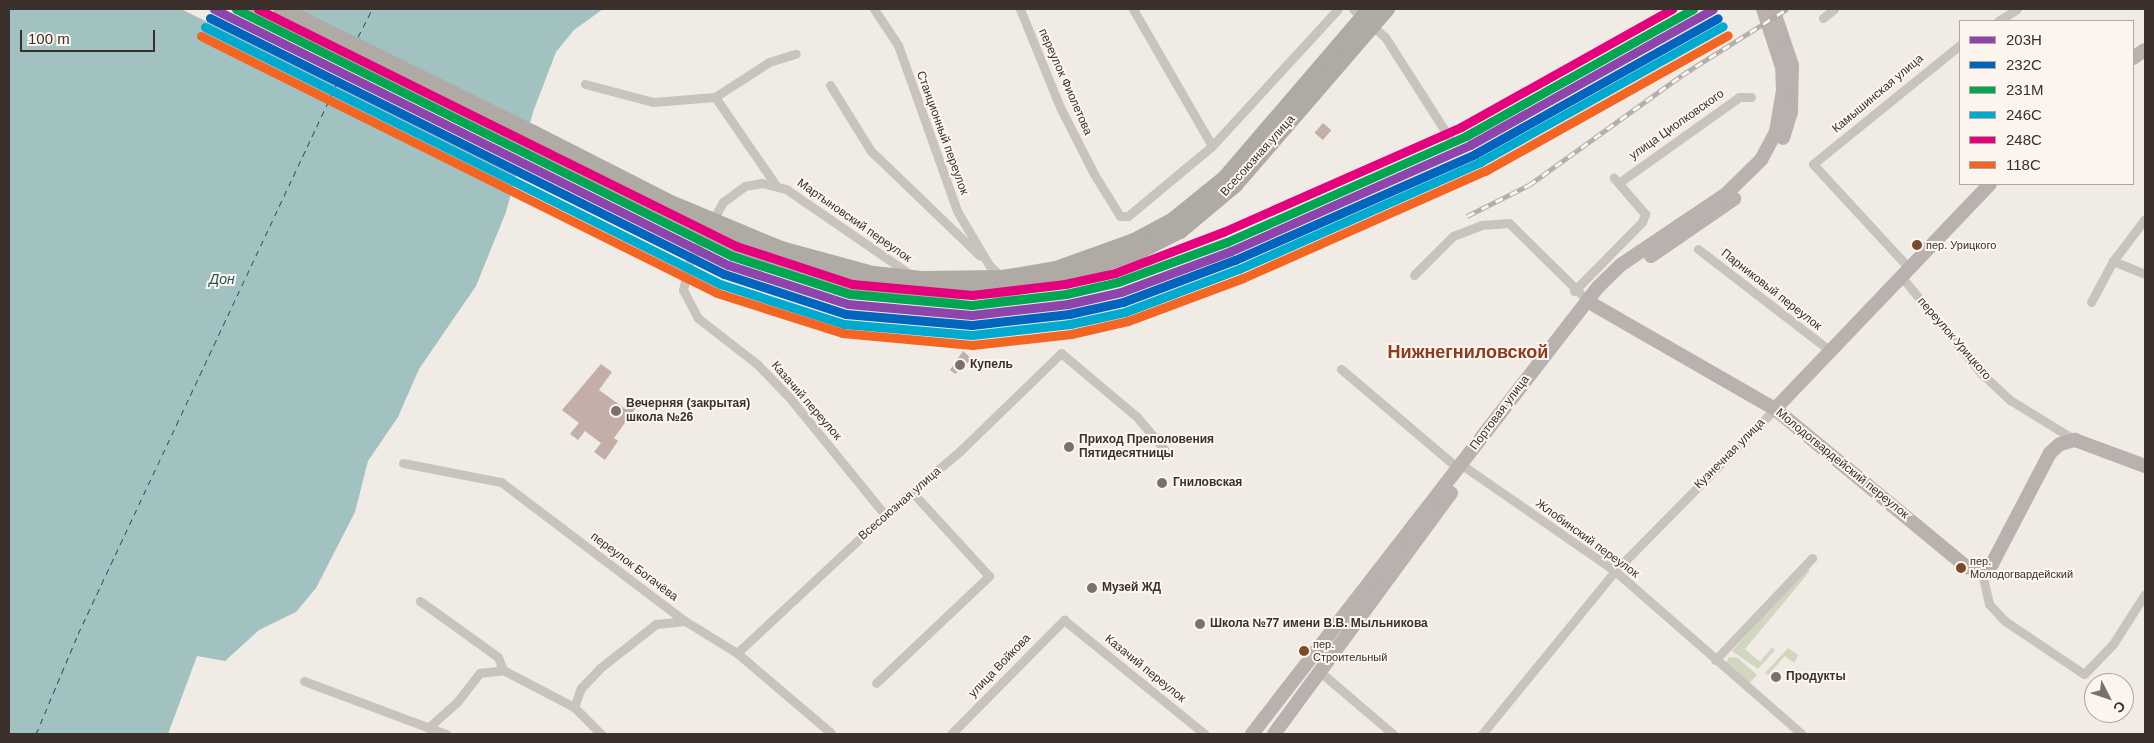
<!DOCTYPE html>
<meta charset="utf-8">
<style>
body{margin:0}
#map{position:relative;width:2154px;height:743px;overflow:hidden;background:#f0ebe5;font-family:Arial,sans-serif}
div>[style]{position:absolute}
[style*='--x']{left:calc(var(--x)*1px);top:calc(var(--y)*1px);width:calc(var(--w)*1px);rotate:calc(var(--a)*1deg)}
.green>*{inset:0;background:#d1d6bf}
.water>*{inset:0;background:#a1c2c1}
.pier>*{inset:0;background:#f0ebe5}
.ferry>*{height:1px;margin-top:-0.5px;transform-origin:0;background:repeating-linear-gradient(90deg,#1f5a5e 0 6px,transparent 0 11px)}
.building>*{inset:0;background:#c3afa7;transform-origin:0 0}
.street>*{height:9px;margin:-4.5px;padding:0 4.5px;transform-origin:4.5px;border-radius:4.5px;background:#c9c3be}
.primary>*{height:14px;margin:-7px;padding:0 7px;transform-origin:7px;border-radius:7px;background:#b8b1ad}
.highway>*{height:16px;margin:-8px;padding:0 8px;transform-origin:8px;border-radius:8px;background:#afaaa4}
.rail>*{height:4.5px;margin-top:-2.25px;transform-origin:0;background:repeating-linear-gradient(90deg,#fbf5ee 0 8px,#b1aca8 0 16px);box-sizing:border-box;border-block:1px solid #b1aca8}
.highway-bridge>*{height:16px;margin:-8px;padding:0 8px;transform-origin:8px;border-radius:8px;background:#afaaa4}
.rail-1>*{height:9px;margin:-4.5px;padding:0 4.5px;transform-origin:4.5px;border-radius:4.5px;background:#8e44ad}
.rail-2>*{height:9px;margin:-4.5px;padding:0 4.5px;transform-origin:4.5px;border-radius:4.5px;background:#0065bd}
.rail-3>*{height:9px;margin:-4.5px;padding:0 4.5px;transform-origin:4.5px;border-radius:4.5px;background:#00a651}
.rail-4>*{height:9px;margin:-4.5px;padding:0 4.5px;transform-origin:4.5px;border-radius:4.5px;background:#00a9ce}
.rail-5>*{height:9px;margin:-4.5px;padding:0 4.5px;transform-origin:4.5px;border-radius:4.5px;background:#e5007d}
.rail-6>*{height:9px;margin:-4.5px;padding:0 4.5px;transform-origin:4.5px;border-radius:4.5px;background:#f26522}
.dots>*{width:14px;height:14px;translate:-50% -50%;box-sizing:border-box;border:2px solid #fbf5ee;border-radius:50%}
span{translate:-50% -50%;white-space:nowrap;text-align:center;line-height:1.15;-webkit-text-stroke:4px #fbf5ee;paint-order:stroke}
.bus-label{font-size:11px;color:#3b302b}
.left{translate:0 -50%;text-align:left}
.street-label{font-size:12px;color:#3b302b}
.poi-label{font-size:12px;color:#3b302b;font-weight:700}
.water-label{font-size:14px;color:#1f5a5e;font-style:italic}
.district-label{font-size:18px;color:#8c3b22;font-weight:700}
.frame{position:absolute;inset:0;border:10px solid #3b302b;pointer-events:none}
.legend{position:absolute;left:1959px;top:20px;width:175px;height:165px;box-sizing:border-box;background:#fbf5ee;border:1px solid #aea6a0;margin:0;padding:6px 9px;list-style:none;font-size:15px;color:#3b302b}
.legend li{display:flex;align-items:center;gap:10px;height:25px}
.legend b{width:25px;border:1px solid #aea6a0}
.north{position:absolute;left:2084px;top:673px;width:50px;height:50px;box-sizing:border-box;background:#fbf5ee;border:1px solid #aea6a0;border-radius:50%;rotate:131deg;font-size:14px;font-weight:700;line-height:20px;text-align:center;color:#3b302b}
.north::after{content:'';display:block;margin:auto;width:18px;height:22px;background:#7a716c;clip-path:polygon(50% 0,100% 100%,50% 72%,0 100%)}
.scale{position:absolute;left:20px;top:30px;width:135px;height:22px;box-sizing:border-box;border:2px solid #3b302b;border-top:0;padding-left:6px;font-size:15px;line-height:18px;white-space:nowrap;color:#3b302b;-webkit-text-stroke:4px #fbf5ee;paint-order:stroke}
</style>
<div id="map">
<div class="green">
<i style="clip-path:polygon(1806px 567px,1810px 571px,1745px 649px,1760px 662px,1772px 647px,1775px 650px,1758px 669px,1732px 651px)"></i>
<i style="clip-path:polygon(1788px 648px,1798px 655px,1797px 658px,1794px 663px,1785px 656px,1768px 675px,1765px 673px)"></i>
<i style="clip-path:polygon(1729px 657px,1738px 658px,1757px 675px,1749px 683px,1726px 663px)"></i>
</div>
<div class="water">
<i style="clip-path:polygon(9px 9px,603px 9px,574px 30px,556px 52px,533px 112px,506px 212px,476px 286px,419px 369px,398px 417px,368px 461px,355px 512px,316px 588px,296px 612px,259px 630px,225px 661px,197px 656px,168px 734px,9px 734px)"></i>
</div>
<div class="pier">
<i style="clip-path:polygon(181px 9px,296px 9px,533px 125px,520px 177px)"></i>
</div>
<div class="ferry">
<i style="--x:358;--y:37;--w:31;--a:-63"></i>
<i style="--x:36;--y:734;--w:108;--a:-67.2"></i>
<i style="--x:78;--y:634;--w:628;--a:-64.82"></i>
</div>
<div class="building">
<i style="left:1323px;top:123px;width:11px;height:13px;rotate:41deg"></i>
<i style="clip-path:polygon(963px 351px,972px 359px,955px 374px,950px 370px)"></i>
<i style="clip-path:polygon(601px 364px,612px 372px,599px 390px,624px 408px,632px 397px,640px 402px,614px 438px,618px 441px,605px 460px,594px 452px,601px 443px,585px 431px,578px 440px,570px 434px,579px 423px,562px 410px)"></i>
</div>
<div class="street">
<i style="--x:874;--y:9;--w:43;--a:56.3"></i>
<i style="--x:898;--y:45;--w:176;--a:70.4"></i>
<i style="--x:957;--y:211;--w:63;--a:59.3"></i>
<i style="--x:989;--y:265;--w:19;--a:43"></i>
<i style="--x:1020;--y:9;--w:106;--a:67.8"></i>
<i style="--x:1060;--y:107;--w:75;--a:63.1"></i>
<i style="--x:1094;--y:174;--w:49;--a:58.2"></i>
<i style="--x:1120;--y:216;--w:8;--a:0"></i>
<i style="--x:1128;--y:216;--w:109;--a:-39.8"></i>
<i style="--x:1212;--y:146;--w:186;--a:-47.4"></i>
<i style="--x:1133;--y:9;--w:158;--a:60"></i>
<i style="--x:1353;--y:9;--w:43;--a:41.2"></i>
<i style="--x:1385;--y:37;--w:119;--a:57.4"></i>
<i style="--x:1823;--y:18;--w:14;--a:-39"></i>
<i style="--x:1998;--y:21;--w:22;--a:-32"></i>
<i style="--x:585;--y:84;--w:70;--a:14.8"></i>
<i style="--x:653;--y:102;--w:62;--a:-4.6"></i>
<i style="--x:715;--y:97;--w:64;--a:-32.9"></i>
<i style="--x:769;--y:62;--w:28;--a:-17"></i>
<i style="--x:830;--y:85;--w:78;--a:58.2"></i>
<i style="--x:871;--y:151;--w:151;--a:43.9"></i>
<i style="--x:715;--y:97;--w:106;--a:55.4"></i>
<i style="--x:1620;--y:182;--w:146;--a:-35.5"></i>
<i style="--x:1739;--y:97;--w:12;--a:0"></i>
<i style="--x:1698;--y:249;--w:165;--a:37.6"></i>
<i style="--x:2113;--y:261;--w:35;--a:22"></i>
<i style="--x:1908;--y:267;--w:140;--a:-132.7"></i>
<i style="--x:1813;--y:164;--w:189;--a:-39"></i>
<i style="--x:1414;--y:275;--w:55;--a:-45"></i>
<i style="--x:1453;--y:236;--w:30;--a:-21"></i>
<i style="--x:1481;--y:225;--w:28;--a:-4"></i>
<i style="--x:1509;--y:223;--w:110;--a:44.6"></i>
<i style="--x:1900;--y:275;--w:127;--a:50.4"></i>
<i style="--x:1981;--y:373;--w:40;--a:43"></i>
<i style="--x:2010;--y:400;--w:76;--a:31.6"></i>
<i style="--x:1574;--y:291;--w:97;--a:-45.4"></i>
<i style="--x:1642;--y:222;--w:9;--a:-69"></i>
<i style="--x:1645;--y:214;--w:48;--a:-130.7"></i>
<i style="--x:2091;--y:302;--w:47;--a:-61.8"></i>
<i style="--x:2113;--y:261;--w:53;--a:-52.7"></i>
<i style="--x:1341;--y:369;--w:155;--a:40.3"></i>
<i style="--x:403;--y:463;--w:100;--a:11"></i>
<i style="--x:501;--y:482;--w:231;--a:37.1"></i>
<i style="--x:685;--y:621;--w:61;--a:31.6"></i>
<i style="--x:737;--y:653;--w:123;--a:40.4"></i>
<i style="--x:1462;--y:465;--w:186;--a:34.7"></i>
<i style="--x:1615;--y:571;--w:248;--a:41.1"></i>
<i style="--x:885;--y:515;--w:152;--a:-129.1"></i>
<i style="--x:789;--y:397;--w:46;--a:-134.1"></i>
<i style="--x:757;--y:364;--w:75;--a:-142.1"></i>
<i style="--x:698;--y:318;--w:32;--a:-118"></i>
<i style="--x:683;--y:290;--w:28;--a:-77"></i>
<i style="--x:689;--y:263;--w:70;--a:-60.9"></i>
<i style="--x:723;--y:202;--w:27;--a:-36"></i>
<i style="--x:745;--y:186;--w:17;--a:-10"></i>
<i style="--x:762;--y:183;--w:25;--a:14"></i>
<i style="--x:786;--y:189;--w:152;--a:34.5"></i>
<i style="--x:1981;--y:569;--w:36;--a:77"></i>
<i style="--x:1989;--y:604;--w:23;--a:47"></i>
<i style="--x:2005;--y:621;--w:95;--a:33.9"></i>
<i style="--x:2084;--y:674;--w:42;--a:-46"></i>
<i style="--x:2113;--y:644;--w:59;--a:-57.4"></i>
<i style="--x:420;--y:601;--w:96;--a:35.7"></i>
<i style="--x:498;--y:657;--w:14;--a:69"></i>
<i style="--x:503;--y:670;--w:80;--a:27.5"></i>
<i style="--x:574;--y:707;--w:38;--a:45"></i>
<i style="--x:737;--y:653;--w:202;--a:-43"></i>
<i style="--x:885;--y:515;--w:99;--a:-40.5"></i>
<i style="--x:960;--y:451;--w:141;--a:-44.1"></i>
<i style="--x:1061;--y:353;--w:99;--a:40.1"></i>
<i style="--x:1137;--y:417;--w:43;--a:49.7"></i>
<i style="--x:1715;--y:660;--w:141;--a:-46.4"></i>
<i style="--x:1319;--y:671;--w:97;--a:40.4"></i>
<i style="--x:304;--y:681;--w:152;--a:20.5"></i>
<i style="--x:876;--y:683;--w:156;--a:-43.4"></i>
<i style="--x:989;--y:576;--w:113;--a:-132.5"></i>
<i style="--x:574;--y:707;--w:20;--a:-70"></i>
<i style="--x:581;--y:688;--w:28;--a:-46"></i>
<i style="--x:600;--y:668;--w:71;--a:-38.2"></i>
<i style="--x:656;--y:624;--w:29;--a:-6"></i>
<i style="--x:428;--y:728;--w:39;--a:-42"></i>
<i style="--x:457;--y:702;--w:37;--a:-52"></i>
<i style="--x:480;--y:673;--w:23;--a:-7"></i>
<i style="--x:951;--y:734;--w:161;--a:-45.3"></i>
<i style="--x:1064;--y:620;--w:181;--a:39"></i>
<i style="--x:1482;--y:734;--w:210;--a:-50.8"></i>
<i style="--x:1615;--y:571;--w:228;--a:-45.4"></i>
</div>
<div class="primary">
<i style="--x:1773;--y:9;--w:59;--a:71.3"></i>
<i style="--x:1792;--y:65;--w:47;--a:91.2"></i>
<i style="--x:1791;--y:112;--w:27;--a:107"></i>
<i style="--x:2133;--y:58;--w:14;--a:-34"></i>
<i style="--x:1651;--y:256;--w:101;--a:-34.5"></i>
<i style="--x:1594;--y:305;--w:209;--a:29.9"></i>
<i style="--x:1775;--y:409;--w:249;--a:39.5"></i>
<i style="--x:1967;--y:567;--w:14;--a:8"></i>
<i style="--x:1981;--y:569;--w:12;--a:-24"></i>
<i style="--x:1992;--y:564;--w:125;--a:-62.4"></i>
<i style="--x:2050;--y:453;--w:13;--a:-42"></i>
<i style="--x:2060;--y:444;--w:16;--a:-15"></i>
<i style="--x:2075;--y:440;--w:75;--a:20.4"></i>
<i style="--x:1775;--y:409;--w:311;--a:-46.3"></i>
<i style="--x:1252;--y:734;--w:565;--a:-52.26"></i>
<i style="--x:1598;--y:287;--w:33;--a:-44"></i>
<i style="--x:1622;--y:264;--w:125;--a:-33.9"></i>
<i style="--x:1726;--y:194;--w:49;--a:-44.2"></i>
<i style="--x:1761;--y:160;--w:32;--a:-62"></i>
<i style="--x:1776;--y:132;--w:43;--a:-80.5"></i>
<i style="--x:1783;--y:90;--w:23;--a:-92"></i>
<i style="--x:1782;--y:67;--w:61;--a:-108.1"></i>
<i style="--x:1274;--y:734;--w:299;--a:-53.7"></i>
</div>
<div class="highway">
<i style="--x:246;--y:9;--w:313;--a:26.2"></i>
<i style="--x:281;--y:9;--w:281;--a:26.2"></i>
<i style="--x:781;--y:249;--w:95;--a:15.2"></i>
<i style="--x:873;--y:274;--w:49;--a:5.8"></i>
<i style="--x:922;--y:279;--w:81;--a:-0.7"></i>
<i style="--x:1003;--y:278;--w:54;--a:-9.6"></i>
<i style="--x:1056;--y:269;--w:83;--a:-19.7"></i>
<i style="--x:1134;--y:241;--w:43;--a:-27.8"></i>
<i style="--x:1172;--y:221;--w:68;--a:-39.1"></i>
<i style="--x:1225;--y:178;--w:223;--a:-49.4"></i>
<i style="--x:776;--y:263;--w:99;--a:15.2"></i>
<i style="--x:872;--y:289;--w:50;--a:4.6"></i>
<i style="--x:922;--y:293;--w:81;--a:-2.1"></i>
<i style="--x:1003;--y:290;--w:58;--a:-10.9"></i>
<i style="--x:1060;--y:279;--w:83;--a:-19.1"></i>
<i style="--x:1138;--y:252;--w:47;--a:-26.6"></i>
<i style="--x:1180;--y:231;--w:72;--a:-39.9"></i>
<i style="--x:1235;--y:185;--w:233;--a:-49.2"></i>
</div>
<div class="rail">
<i style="--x:1467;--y:216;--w:69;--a:-26.6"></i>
<i style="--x:1529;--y:185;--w:188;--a:-35.7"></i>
<i style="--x:1682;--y:75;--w:124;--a:-32.2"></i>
</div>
<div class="highway-bridge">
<i style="--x:533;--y:133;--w:157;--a:26.9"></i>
<i style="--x:673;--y:204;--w:117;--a:22.6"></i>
<i style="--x:527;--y:147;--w:158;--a:26.7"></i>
<i style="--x:668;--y:218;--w:117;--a:22.6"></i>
</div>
<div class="rail-1">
<i style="--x:214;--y:9;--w:574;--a:26.48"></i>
<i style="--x:728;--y:265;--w:126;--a:18"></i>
<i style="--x:848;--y:304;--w:124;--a:5.1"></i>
<i style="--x:972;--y:315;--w:97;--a:-6.5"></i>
<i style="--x:1068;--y:304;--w:54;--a:-12.8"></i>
<i style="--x:1121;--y:292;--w:117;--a:-20.4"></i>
<i style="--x:1231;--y:251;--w:261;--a:-23.9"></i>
<i style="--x:1470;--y:145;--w:278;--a:-29.2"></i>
</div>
<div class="rail-2">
<i style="--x:210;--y:18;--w:574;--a:26.48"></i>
<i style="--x:724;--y:274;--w:128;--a:18.2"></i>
<i style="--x:846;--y:314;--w:126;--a:5"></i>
<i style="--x:972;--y:325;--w:98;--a:-6.5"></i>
<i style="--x:1069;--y:314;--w:55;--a:-12.5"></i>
<i style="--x:1123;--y:302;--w:120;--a:-20.6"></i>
<i style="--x:1235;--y:260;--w:262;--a:-23.8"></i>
<i style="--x:1475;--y:154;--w:278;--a:-29.2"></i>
</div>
<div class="rail-3">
<i style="--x:236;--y:9;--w:554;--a:26.47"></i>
<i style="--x:732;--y:256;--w:124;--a:17.9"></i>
<i style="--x:850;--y:294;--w:122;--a:5.2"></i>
<i style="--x:972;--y:305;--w:95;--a:-6.7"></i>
<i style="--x:1066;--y:294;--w:53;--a:-13"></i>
<i style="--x:1118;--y:282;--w:116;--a:-20.2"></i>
<i style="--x:1227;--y:242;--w:261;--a:-23.9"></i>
<i style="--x:1466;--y:136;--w:260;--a:-29.2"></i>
</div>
<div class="rail-4">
<i style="--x:205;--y:27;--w:576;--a:26.52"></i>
<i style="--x:720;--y:284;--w:130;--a:17.9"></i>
<i style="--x:844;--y:324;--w:128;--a:4.9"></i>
<i style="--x:972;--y:335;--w:99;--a:-6.4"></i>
<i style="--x:1070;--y:324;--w:56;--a:-12.3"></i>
<i style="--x:1125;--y:312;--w:122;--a:-20.7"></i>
<i style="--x:1239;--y:269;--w:264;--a:-23.9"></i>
<i style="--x:1480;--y:162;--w:278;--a:-29.2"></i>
</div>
<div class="rail-5">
<i style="--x:258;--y:9;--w:534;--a:26.37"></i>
<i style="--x:736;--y:246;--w:122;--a:18.1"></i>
<i style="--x:852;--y:284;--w:121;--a:5.2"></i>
<i style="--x:972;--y:295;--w:94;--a:-6.7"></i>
<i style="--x:1065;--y:284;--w:51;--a:-12.4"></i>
<i style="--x:1115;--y:273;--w:116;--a:-20.8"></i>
<i style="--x:1223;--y:232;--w:260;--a:-23.8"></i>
<i style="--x:1461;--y:127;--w:242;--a:-29.2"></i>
</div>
<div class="rail-6">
<i style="--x:201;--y:36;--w:576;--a:26.48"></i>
<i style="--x:717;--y:293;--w:131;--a:17.7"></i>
<i style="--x:842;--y:333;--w:131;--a:5.3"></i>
<i style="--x:972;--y:345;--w:100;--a:-6.3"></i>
<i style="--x:1071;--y:334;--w:58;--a:-12.8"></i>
<i style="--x:1128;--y:321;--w:123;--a:-20.5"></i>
<i style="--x:1243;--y:278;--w:265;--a:-23.9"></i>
<i style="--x:1485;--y:171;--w:278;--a:-29.2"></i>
</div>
<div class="dots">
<i style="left:1917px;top:245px;background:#7a4b2a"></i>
<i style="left:960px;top:365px;background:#7a716c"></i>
<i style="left:616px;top:411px;background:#7a716c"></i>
<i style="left:1069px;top:447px;background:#7a716c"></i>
<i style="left:1162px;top:483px;background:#7a716c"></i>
<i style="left:1961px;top:568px;background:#7a4b2a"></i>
<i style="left:1092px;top:588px;background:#7a716c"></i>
<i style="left:1200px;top:624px;background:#7a716c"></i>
<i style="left:1304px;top:651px;background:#7a4b2a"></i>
<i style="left:1776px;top:677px;background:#7a716c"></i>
</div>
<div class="bus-label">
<span class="left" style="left:1926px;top:245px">пер. Урицкого</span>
<span class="left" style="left:1970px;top:568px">пер.<br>Молодогвардейский</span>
<span class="left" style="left:1313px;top:651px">пер.<br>Строительный</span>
</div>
<div class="street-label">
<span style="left:1065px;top:82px;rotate:66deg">переулок Фиолетова</span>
<span style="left:1878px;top:94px;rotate:-40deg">Камышинская улица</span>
<span style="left:1677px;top:125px;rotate:-35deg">улица Циолковского</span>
<span style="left:942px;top:133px;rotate:70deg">Станционный переулок</span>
<span style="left:1258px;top:156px;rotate:-48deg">Всесоюзная улица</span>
<span style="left:854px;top:221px;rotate:35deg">Мартыновский переулок</span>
<span style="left:1771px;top:290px;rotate:38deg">Парниковый переулок</span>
<span style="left:1954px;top:339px;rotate:49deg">переулок Урицкого</span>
<span style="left:806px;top:401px;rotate:49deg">Казачий переулок</span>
<span style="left:1500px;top:413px;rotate:-53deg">Портовая улица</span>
<span style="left:1730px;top:454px;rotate:-45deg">Кузнечная улица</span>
<span style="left:1842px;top:464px;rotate:39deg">Молодогвардейский переулок</span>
<span style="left:900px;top:504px;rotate:-41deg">Всесоюзная улица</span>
<span style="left:1587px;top:539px;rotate:36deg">Жлобинский переулок</span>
<span style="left:634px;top:567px;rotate:37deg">переулок Богачёва</span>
<span style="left:1000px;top:666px;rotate:-46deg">улица Войкова</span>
<span style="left:1145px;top:669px;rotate:39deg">Казачий переулок</span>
</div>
<div class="poi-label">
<span class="left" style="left:970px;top:365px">Купель</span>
<span class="left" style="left:626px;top:411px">Вечерняя (закрытая)<br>школа №26</span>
<span class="left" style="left:1079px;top:447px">Приход Преполовения<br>Пятидесятницы</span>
<span class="left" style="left:1173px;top:483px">Гниловская</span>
<span class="left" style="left:1102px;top:588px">Музей ЖД</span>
<span class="left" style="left:1210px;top:624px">Школа №77 имени В.В. Мыльникова</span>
<span class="left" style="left:1786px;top:677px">Продукты</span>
</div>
<div class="water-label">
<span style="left:222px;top:279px">Дон</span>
</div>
<div class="district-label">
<span style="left:1468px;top:352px">Нижнегниловской</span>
</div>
<div class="frame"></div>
<ul class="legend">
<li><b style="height:6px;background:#8e44ad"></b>203Н</li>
<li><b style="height:6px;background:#0065bd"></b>232C</li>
<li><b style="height:6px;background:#00a651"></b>231М</li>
<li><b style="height:6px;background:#00a9ce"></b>246С</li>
<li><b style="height:6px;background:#e5007d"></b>248С</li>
<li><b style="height:6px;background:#f26522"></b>118С</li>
</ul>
<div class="north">С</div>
<div class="scale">100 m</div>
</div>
